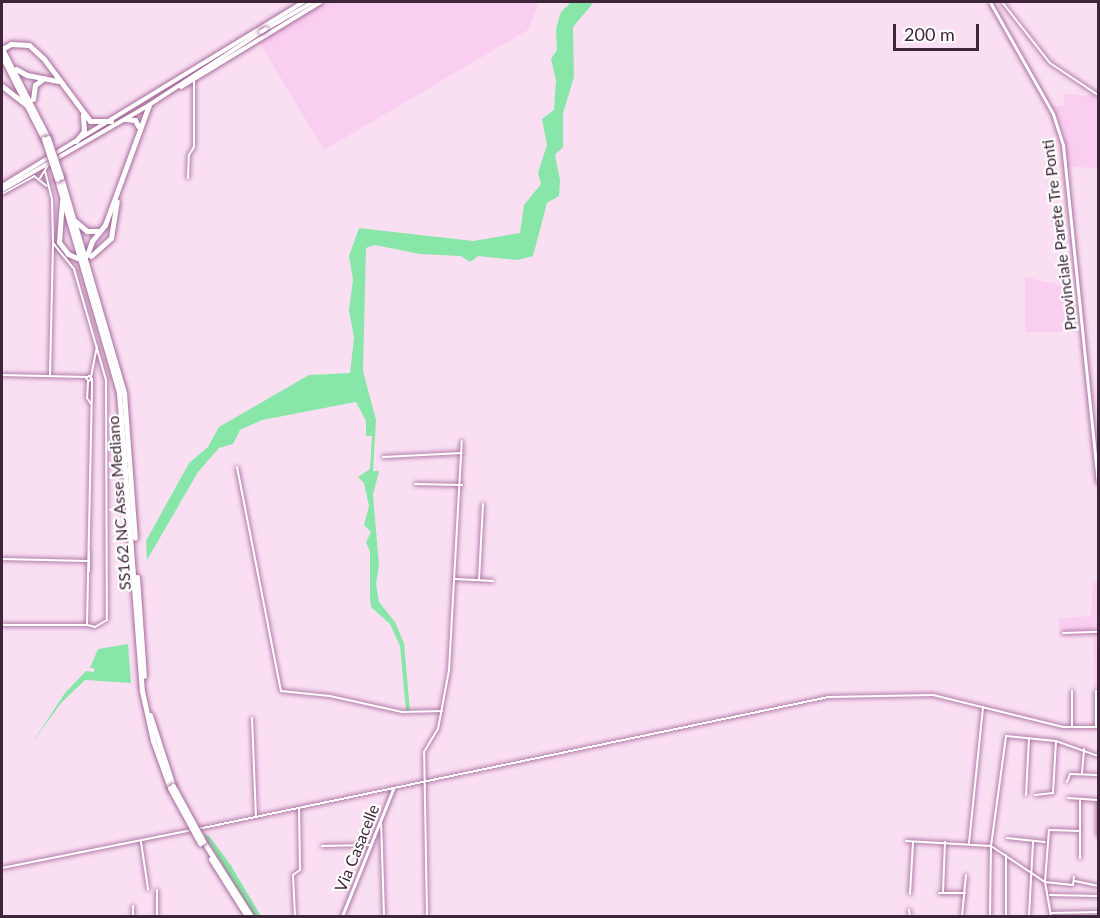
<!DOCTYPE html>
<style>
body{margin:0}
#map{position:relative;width:1100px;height:918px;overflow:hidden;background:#fadff3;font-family:Lato,sans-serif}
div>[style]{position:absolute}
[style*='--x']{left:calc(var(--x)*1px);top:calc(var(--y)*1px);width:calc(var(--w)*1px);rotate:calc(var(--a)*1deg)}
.built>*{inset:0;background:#facef0}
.green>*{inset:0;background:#88e7a8}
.roads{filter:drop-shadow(0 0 2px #a5699a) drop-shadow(0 0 2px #a5699a)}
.minor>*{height:2px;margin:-1px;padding:0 1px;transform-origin:1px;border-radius:1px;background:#fff}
.tertiary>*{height:3px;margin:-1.5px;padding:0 1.5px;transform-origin:1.5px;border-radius:1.5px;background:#fff}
.secondary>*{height:4px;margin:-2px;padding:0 2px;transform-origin:2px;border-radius:2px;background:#fff}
.trunk>*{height:5px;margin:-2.5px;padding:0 2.5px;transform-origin:2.5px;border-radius:2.5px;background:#fff}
.bridges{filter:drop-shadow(0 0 2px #a5699a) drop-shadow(0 0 2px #a5699a)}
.secondary-bridge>*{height:4px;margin:-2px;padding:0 2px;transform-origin:2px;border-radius:2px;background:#fff}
.trunk-bridge>*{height:5px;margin:-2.5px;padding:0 2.5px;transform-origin:2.5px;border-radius:2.5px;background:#fff}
span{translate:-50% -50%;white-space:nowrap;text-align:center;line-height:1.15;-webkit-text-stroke:4.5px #fff;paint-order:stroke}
.street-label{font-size:16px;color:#3e2539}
.frame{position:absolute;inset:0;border:3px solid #3e2539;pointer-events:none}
.scale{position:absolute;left:893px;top:24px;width:86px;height:27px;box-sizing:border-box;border:3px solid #3e2539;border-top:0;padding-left:8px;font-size:18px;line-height:21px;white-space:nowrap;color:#3e2539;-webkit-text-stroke:4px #fff;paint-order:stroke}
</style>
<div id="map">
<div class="built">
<i style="clip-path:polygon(324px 2px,539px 2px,528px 30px,324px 150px,258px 40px)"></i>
<i style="clip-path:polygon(1064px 94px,1098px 96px,1098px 168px,1068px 167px,1064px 129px,1053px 106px,1064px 106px)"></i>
<i style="clip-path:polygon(1025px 277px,1072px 288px,1076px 332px,1025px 332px)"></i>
<i style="clip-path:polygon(1093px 580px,1098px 581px,1098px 690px,1094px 690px,1093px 634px,1060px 635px,1059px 618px,1091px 616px)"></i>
</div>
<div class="green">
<i style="clip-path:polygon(571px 2px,594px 2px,573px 27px,574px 77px,563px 113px,563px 147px,555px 155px,560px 180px,559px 196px,547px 203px,533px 256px,518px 260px,478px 256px,470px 262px,461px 256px,420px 254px,375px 245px,366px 248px,363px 371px,376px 420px,373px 471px,379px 471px,373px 495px,379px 565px,376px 584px,379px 602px,395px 622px,404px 643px,410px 711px,406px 711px,400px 646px,390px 624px,371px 607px,370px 597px,370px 552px,366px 542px,371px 532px,364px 525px,369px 506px,364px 483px,358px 477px,370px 469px,372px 436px,366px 436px,366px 421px,356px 402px,262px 420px,240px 430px,233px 444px,219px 448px,198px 472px,147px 560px,146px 541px,189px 463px,208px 447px,219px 427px,309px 375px,350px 373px,354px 338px,349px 310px,353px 280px,349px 256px,359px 228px,473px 241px,520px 233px,524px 205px,541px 184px,538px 173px,547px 145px,542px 119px,554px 110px,556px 80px,551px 59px,557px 50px,556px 29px,561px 12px)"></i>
<i style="clip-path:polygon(128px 644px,131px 683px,85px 680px,61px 703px,32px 743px,65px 693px,86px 671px,94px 672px,94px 668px,90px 668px,98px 649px)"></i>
<i style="clip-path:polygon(203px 833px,209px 836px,230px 864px,261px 916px,254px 916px)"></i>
</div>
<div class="roads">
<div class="minor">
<i style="--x:1002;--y:2;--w:78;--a:51.8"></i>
<i style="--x:1050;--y:63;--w:58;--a:33.7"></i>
<i style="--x:45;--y:171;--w:29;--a:76"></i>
<i style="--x:52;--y:199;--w:44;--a:88.7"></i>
<i style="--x:53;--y:243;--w:133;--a:91.3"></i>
<i style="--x:40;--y:178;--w:15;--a:-58"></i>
<i style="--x:188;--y:178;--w:23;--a:-88"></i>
<i style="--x:189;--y:155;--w:9;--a:-58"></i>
<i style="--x:194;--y:147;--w:67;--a:-90"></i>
<i style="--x:2;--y:194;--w:37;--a:-29"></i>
<i style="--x:34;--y:176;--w:16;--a:38"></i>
<i style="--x:53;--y:243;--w:33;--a:51"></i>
<i style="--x:74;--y:269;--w:116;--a:73.9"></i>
<i style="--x:106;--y:380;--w:240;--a:89.8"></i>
<i style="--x:107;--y:620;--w:14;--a:150"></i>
<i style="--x:95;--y:627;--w:8;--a:-166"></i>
<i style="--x:2;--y:375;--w:85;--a:1.3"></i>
<i style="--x:89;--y:376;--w:4;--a:45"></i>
<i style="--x:92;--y:379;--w:4;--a:146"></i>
<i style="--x:89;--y:381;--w:4;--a:-135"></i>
<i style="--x:86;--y:378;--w:4;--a:-34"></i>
<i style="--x:91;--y:377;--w:31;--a:-79"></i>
<i style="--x:88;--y:381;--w:17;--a:93"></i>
<i style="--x:87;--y:398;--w:7;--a:56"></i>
<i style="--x:383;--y:457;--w:79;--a:-2.9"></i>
<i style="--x:237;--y:467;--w:228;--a:78.9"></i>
<i style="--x:281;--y:691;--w:49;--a:5.8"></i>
<i style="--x:330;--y:696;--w:74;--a:12.5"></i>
<i style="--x:402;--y:712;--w:40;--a:-1.4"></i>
<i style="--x:415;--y:484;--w:47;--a:1.2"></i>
<i style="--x:2;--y:559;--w:86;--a:1.3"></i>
<i style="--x:89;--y:571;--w:20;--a:-90"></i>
<i style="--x:455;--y:579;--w:38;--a:3"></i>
<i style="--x:479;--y:580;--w:76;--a:-87"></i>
<i style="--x:2;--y:625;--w:85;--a:0"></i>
<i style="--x:87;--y:625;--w:245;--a:-88.8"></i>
<i style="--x:1063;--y:633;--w:35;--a:-2"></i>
<i style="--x:1072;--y:691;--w:36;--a:90"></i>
<i style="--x:1096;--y:691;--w:36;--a:90"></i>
<i style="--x:252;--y:718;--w:99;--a:87.7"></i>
<i style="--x:1082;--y:773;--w:24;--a:-85"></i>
<i style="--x:1067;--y:782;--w:9;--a:-69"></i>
<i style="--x:1070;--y:774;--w:28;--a:2"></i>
<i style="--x:1026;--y:795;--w:57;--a:-87"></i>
<i style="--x:1035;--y:795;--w:18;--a:-6"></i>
<i style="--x:1053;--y:793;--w:52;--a:-86.7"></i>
<i style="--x:1068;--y:798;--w:30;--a:4"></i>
<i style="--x:1098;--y:800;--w:36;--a:90"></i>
<i style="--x:1080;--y:801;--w:57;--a:90"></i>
<i style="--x:381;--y:820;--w:96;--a:88.2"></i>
<i style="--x:198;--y:829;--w:645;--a:-11.82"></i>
<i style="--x:829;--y:697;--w:104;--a:-1.1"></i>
<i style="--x:933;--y:695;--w:134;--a:13.8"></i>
<i style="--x:1063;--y:727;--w:35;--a:0"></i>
<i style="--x:1007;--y:838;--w:38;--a:6"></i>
<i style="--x:906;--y:841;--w:85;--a:3.4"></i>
<i style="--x:991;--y:846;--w:65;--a:33.7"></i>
<i style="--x:1045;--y:882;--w:28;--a:6"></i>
<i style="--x:1073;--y:885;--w:8;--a:-83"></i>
<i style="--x:141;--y:842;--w:48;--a:81.5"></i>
<i style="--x:969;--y:843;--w:137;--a:-84.1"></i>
<i style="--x:322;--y:846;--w:49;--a:-1.2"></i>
<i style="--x:1006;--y:855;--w:61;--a:90"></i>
<i style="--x:2;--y:868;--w:195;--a:-11.3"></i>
<i style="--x:1075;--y:881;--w:24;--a:12"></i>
<i style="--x:157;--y:890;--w:26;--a:90"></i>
<i style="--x:939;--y:893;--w:26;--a:0"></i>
<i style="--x:943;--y:893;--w:51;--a:-87.8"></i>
<i style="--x:910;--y:894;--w:52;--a:-86.7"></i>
<i style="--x:1050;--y:895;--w:48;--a:1.2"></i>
<i style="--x:909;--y:910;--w:6;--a:81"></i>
<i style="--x:1051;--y:913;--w:47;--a:-1.2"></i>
<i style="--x:133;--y:916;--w:10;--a:-90"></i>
<i style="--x:295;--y:916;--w:41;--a:-92.8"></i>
<i style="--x:293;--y:875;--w:9;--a:-36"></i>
<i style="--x:300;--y:870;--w:61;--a:-90.9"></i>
<i style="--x:427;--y:916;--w:164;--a:-91"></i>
<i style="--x:424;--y:752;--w:27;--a:-59"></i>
<i style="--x:438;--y:729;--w:60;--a:-79.4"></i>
<i style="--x:449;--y:670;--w:229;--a:-86.8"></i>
<i style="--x:962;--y:916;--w:41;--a:-84.4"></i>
<i style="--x:990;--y:916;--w:70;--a:-89.2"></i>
<i style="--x:991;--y:846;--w:111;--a:-82.2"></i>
<i style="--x:1006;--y:736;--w:50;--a:5.7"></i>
<i style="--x:1056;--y:741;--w:45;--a:19.7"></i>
<i style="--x:1029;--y:916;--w:75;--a:-86.9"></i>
<i style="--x:1051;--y:916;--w:35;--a:-100"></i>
<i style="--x:1045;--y:882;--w:52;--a:-85.6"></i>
<i style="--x:1049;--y:830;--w:31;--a:2"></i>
</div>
<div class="tertiary">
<i style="--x:990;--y:2;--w:129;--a:60.6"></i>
<i style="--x:1053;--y:114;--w:33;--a:72"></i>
<i style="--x:1063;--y:145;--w:339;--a:84.1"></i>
<i style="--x:342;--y:916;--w:137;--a:-68.1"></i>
</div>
<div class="secondary">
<i style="--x:266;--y:29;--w:54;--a:-29.9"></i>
<i style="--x:181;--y:87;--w:164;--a:-31.3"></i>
<i style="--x:2;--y:186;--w:354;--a:-31.4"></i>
<i style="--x:2;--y:190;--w:170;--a:-30"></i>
<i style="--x:149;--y:105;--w:134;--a:-33.1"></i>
</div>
<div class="trunk">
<i style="--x:2;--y:49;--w:10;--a:-29"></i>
<i style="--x:11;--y:44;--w:18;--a:3"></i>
<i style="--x:29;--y:45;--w:21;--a:43"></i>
<i style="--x:44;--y:59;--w:77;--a:53.4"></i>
<i style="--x:90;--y:121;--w:21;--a:0"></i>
<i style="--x:2;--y:49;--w:100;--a:62.7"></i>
<i style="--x:2;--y:56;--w:93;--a:63.2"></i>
<i style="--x:16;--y:69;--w:13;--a:29"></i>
<i style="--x:27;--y:75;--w:32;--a:11"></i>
<i style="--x:2;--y:86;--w:31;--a:38"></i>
<i style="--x:33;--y:99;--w:14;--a:-82"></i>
<i style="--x:35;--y:85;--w:11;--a:-38"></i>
<i style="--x:125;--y:119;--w:10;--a:6"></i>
<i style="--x:135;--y:120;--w:7;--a:63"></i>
<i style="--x:76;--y:141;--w:13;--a:-51"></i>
<i style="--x:84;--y:131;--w:16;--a:-94"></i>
<i style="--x:61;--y:177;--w:225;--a:73.7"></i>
<i style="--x:124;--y:393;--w:145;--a:85.7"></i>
<i style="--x:57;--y:179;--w:223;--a:73.8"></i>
<i style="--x:119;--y:393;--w:299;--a:85.6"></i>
<i style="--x:142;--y:691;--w:51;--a:77.6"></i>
<i style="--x:153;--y:741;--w:50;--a:70.1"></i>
<i style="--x:62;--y:201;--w:41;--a:94.2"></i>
<i style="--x:59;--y:242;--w:15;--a:53"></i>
<i style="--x:68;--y:254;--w:10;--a:24"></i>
<i style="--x:75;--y:221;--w:16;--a:40"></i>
<i style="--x:87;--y:231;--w:11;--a:0"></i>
<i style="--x:87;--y:255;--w:15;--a:-70"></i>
<i style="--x:92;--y:241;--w:21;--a:-51"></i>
<i style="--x:105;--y:225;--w:128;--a:-69.9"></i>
<i style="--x:91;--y:256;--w:27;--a:-42"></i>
<i style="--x:111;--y:238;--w:37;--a:-81"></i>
<i style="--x:137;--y:577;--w:99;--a:86"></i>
<i style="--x:150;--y:715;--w:75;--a:72.1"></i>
<i style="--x:203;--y:841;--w:89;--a:57.4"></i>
<i style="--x:211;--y:859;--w:67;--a:57.7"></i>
</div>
</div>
<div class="bridges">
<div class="secondary-bridge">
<i style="--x:261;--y:32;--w:6;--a:-31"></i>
</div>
<div class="trunk-bridge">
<i style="--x:48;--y:138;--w:41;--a:71.6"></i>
<i style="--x:44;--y:139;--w:42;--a:72"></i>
<i style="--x:173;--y:786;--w:63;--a:61.4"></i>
<i style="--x:170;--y:788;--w:63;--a:61.4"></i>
</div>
</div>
<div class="street-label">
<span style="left:1059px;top:235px;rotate:-97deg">Provinciale Parete Tre Ponti</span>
<span style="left:119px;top:503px;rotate:-94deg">SS162 NC Asse Mediano</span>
<span style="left:357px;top:848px;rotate:-68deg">Via Casacelle</span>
</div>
<div class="frame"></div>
<div class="scale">200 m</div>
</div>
